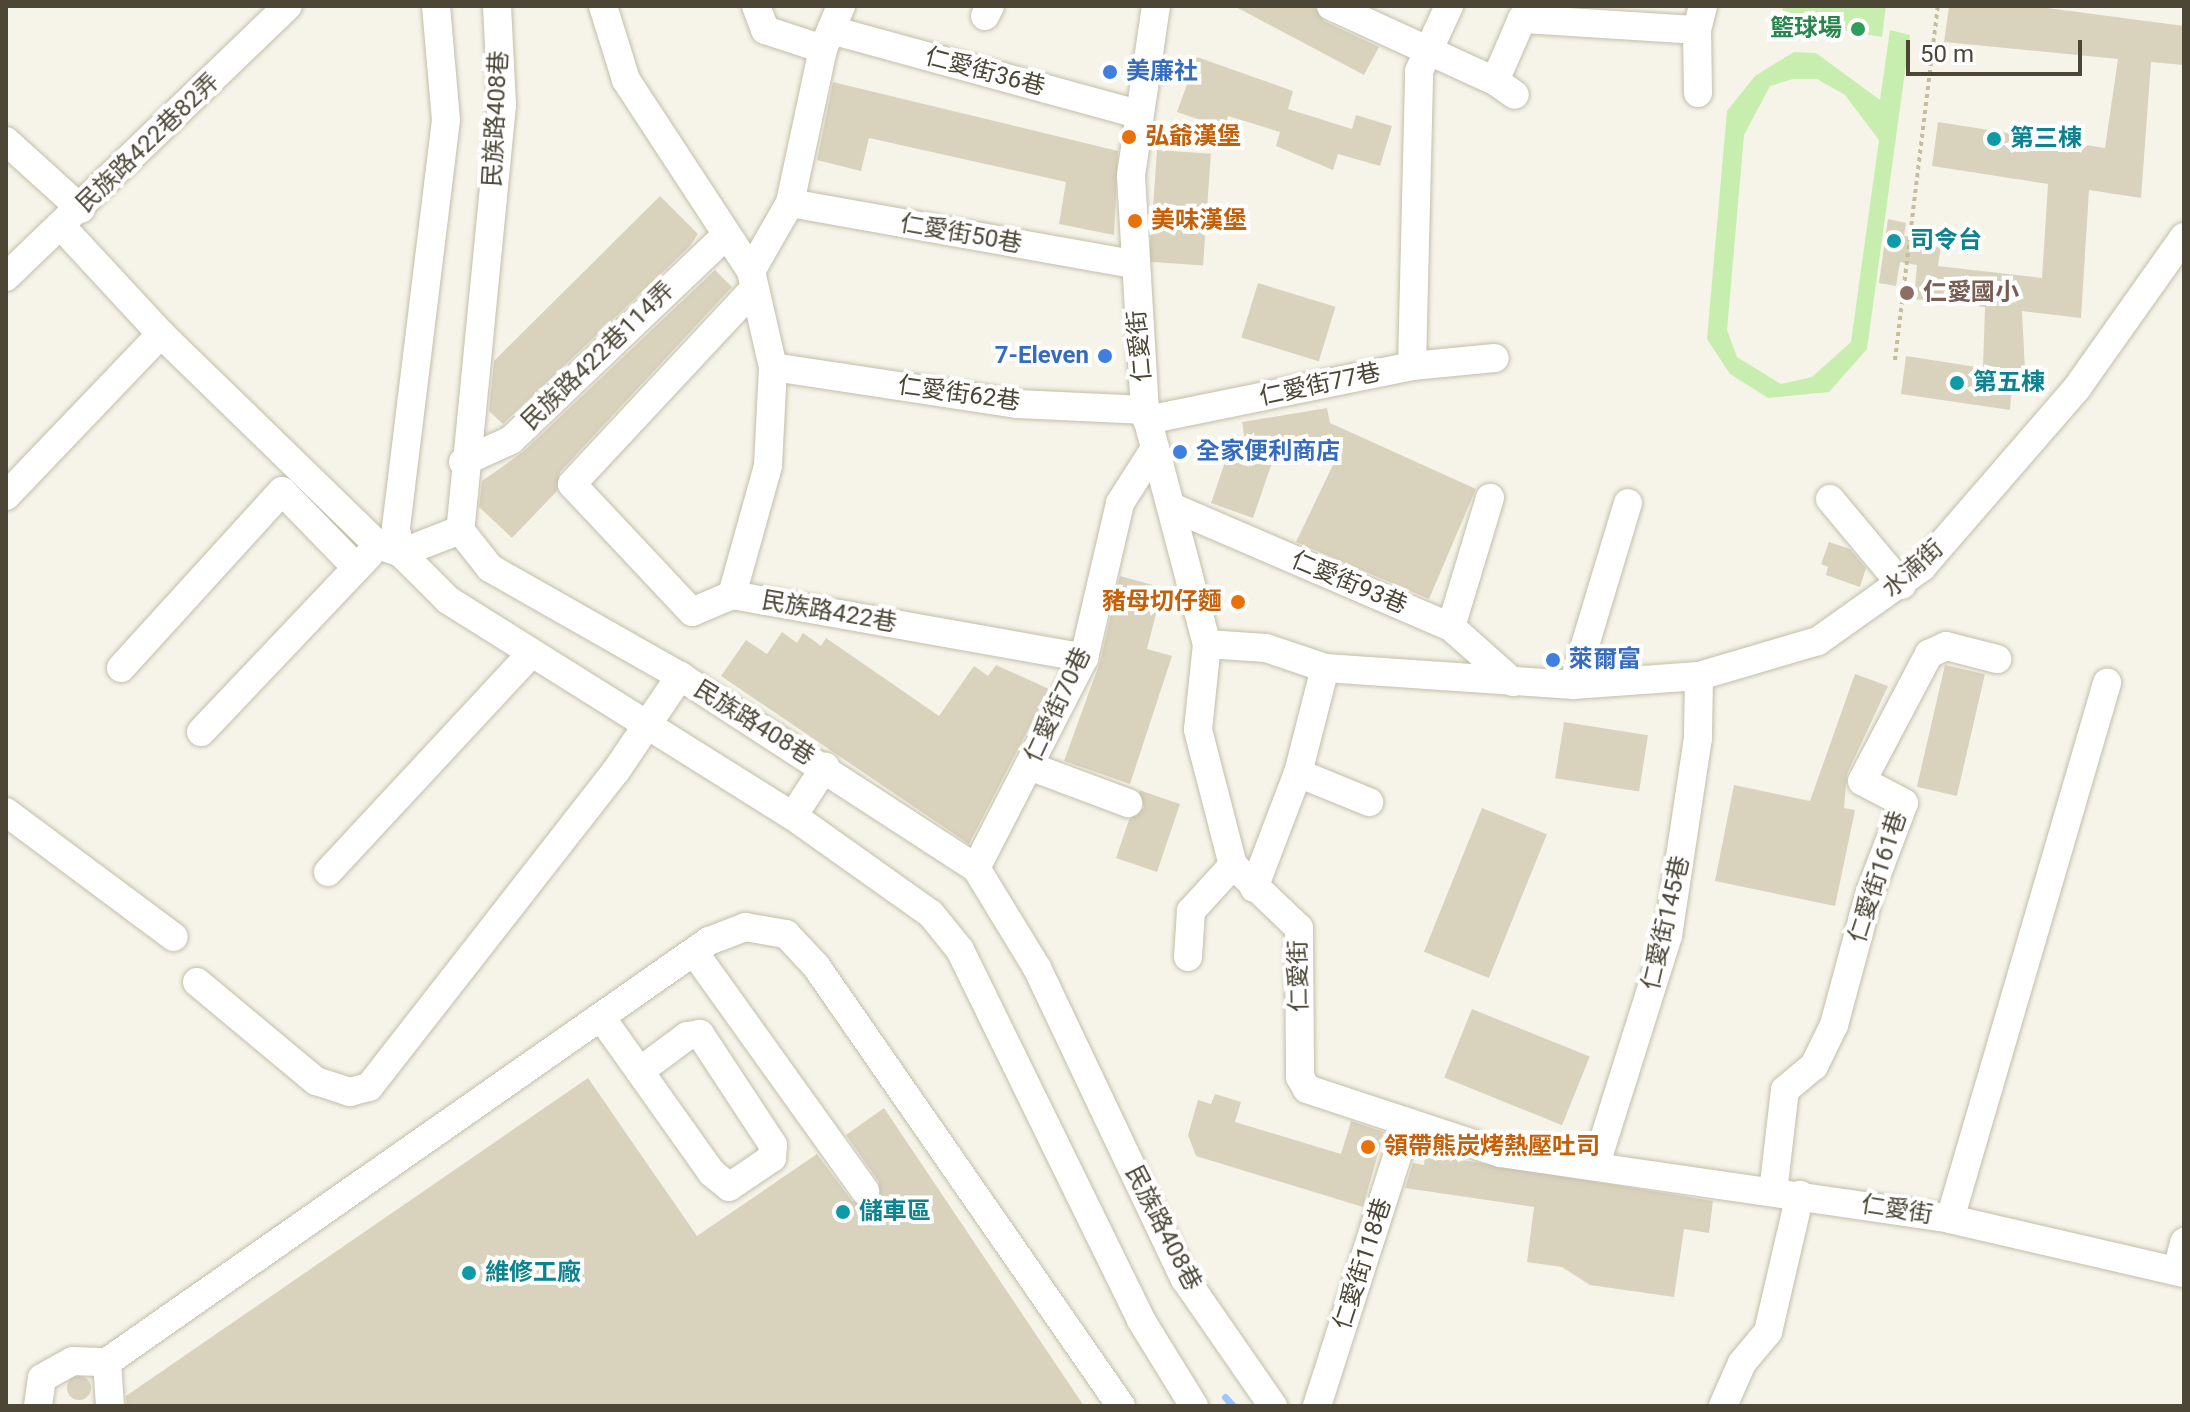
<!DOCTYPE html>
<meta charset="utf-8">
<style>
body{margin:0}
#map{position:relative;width:2190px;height:1412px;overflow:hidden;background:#f6f4e9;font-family:Roboto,"Noto Sans TC",sans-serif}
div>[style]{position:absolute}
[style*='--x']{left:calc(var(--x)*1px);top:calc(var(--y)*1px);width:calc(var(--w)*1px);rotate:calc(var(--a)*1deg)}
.green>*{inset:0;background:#c7eeae}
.stream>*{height:7px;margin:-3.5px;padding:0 3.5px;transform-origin:3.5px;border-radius:3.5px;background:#a0c6f8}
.building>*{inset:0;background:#d9d2bd;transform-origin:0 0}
.round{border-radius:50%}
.path>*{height:4px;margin-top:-2px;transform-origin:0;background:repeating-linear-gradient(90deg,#c6bd9a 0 4px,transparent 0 8px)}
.roads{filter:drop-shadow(0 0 2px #c3beaa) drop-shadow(0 0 2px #c3beaa)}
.minor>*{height:28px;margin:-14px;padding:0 14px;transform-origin:14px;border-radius:14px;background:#fff}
.dots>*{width:22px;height:22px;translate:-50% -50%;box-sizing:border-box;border:4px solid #fff;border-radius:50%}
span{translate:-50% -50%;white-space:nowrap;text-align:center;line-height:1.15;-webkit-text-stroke:8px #fff;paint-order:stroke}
.leisure-label{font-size:24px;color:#27864d;font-weight:700}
.right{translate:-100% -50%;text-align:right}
.street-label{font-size:24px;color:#4b4636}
.shop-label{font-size:24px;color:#366cbe;font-weight:700}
.left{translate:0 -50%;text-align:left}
.food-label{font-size:24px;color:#c56008;font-weight:700}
.culture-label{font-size:24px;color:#0d838f;font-weight:700}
.education-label{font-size:24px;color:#785e54;font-weight:700}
.frame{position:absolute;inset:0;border:8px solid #4b4636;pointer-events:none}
.scale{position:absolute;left:1906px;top:40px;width:176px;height:36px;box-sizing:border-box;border:4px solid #4b4636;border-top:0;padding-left:10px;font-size:24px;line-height:28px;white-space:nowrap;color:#4b4636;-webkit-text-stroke:6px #fff;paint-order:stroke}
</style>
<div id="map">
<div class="green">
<i style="clip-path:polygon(1783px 6px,1886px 6px,1882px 37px,1782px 20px)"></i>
<i style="clip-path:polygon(evenodd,1890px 30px,1910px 35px,1867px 349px,1829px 392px,1768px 398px,1730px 374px,1707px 339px,1727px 111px,1755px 76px,1794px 52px,1816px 53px,1880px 100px,1890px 30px,1793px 79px,1817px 79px,1845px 95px,1879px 140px,1851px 342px,1812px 377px,1781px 384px,1737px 357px,1727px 330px,1744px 135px,1770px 86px,1793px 79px)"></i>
</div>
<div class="stream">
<i style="--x:1225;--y:1397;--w:12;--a:48"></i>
</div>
<div class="building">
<i style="clip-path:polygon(1234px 6px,1314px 6px,1324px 21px,1379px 47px,1364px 75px)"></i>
<i style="clip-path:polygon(1949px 6px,2032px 6px,2184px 26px,2184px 65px,2151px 62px,2141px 198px,2089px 190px,2081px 318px,2022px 311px,2025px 370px,2013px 369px,2010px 410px,1901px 394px,1906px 356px,1983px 368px,1985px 307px,1914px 299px,1917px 265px,1900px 262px,1896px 286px,1879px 283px,1888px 219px,1906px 223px,1904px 236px,1942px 239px,1938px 266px,2042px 278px,2048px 184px,1932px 166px,1938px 122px,2105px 148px,2118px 59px,1944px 42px)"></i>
<i style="clip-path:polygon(1197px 57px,1293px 91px,1288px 109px,1352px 129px,1356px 115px,1392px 126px,1380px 166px,1338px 154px,1333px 170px,1276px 146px,1280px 132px,1228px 116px,1224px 128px,1177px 112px)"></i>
<i style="clip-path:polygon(833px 82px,1118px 151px,1114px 235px,1059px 224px,1066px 182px,869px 138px,861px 171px,817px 160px)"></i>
<i style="left:1157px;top:150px;width:54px;height:112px;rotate:4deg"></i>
<i style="clip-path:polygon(660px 196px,698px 234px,690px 246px,503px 424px,489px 411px,494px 361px)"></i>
<i style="clip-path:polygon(715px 270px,732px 287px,560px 472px,557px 491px,512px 538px,479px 507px,482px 481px,523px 452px)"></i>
<i style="left:1258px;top:283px;width:81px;height:57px;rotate:17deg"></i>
<i style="clip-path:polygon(1327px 408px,1330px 423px,1476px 489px,1429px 599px,1296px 542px,1342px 446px,1274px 457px,1253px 518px,1211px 503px,1226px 459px,1249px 467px,1242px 422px)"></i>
<i style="clip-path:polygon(1829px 542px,1850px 549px,1866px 568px,1860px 587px,1826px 575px,1828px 567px,1821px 564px)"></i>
<i style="clip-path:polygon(1120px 576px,1153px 585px,1149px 599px,1159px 602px,1147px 649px,1172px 656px,1130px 784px,1064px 761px,1100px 662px)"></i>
<i style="clip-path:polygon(782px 632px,797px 643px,803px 633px,821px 646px,826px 638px,939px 716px,974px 666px,988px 676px,996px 665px,1049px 689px,969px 844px,721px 676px,746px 640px,767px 654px)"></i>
<i style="left:1945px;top:665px;width:41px;height:125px;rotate:13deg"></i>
<i style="clip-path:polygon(1855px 674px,1888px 686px,1847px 774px,1844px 808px,1855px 810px,1835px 906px,1715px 881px,1734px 785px,1810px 801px)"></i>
<i style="left:1564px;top:722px;width:85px;height:57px;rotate:9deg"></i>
<i style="clip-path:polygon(1139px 790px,1180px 804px,1157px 872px,1116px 858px,1129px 820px,1144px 808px)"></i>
<i style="left:1482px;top:808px;width:70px;height:155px;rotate:22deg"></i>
<i style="left:1472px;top:1009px;width:127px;height:74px;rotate:22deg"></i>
<i style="clip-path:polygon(588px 1078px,697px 1236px,817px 1154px,852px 1201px,874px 1205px,879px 1182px,846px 1135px,884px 1108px,1084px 1406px,127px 1406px,126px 1396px)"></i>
<i style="clip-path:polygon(1215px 1094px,1241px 1102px,1235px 1122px,1341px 1154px,1351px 1121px,1384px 1132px,1363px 1207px,1196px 1156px,1188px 1135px,1198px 1100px,1211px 1104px)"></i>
<i style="clip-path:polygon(1425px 1154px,1713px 1201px,1709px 1233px,1684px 1229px,1674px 1297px,1590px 1285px,1562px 1267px,1527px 1262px,1534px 1207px,1405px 1188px,1413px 1163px,1424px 1165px)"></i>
<i class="round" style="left:67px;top:1376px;width:24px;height:24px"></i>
</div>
<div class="path">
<i style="--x:1895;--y:360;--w:357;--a:-83.1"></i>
</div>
<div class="roads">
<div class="minor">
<i style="--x:436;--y:6;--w:114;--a:85"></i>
<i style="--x:446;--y:120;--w:413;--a:97"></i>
<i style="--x:396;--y:530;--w:24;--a:78"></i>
<i style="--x:401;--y:553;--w:66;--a:45"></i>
<i style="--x:448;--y:600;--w:407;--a:32.1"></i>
<i style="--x:793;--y:816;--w:169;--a:35.4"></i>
<i style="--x:931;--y:914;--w:46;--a:51.1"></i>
<i style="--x:960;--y:950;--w:412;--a:63.9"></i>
<i style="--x:1141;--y:1320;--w:101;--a:58.4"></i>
<i style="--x:497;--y:6;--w:99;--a:87.1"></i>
<i style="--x:502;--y:105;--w:427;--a:95.6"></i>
<i style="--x:460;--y:530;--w:48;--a:51.7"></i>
<i style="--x:490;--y:568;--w:219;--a:29.6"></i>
<i style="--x:680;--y:676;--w:353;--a:33"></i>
<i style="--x:976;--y:868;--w:117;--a:58.6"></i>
<i style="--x:1037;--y:968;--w:344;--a:64.6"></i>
<i style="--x:1185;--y:1279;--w:155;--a:55.3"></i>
<i style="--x:603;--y:6;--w:77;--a:72.7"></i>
<i style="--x:626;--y:80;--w:228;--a:56.8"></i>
<i style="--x:751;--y:271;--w:98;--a:77.1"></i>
<i style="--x:773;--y:367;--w:99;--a:92.9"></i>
<i style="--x:768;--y:466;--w:134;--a:105.6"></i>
<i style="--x:732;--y:595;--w:358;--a:10.1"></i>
<i style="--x:756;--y:6;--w:26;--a:69"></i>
<i style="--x:765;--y:30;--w:61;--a:18.1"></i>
<i style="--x:1156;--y:6;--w:172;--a:98.4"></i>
<i style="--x:1131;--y:176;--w:234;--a:86.6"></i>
<i style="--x:1145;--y:410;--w:242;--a:75.2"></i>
<i style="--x:1207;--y:644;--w:86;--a:96"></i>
<i style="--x:1198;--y:730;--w:139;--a:75.5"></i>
<i style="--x:1233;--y:865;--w:91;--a:43.7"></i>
<i style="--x:1299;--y:928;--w:149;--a:89.6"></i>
<i style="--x:1300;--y:1077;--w:14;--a:60"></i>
<i style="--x:1307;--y:1089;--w:203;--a:18.3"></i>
<i style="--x:1500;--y:1153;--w:455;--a:8.3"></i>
<i style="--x:1950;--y:1219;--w:240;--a:13"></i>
<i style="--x:1331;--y:6;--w:180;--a:24.6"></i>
<i style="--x:1495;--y:81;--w:68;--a:-66.5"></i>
<i style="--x:1522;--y:19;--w:175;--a:3.6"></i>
<i style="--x:1697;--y:30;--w:63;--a:89.1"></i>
<i style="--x:985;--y:16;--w:11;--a:-63"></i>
<i style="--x:831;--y:30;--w:319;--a:15.3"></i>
<i style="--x:1697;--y:30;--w:25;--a:-76"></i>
<i style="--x:1495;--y:81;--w:24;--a:35"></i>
<i style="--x:6;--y:141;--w:101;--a:42.2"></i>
<i style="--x:790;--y:203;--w:348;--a:10.1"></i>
<i style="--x:751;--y:271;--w:78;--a:-60.2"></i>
<i style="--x:790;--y:203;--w:157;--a:-77.9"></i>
<i style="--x:823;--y:49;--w:47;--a:-67.3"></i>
<i style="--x:6;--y:277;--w:391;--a:-43.9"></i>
<i style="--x:161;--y:334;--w:303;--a:44.2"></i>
<i style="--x:378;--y:545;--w:24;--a:19"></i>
<i style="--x:401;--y:553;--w:63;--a:-21.3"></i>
<i style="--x:1412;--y:366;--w:295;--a:-88.6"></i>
<i style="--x:1419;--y:71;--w:72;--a:-65.2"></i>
<i style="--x:773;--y:367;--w:248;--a:8.6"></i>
<i style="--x:1018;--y:404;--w:127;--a:2.7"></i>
<i style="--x:1147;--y:420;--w:270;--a:-11.5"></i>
<i style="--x:1412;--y:366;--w:83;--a:-5.5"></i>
<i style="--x:463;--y:462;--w:53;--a:-24.6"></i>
<i style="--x:511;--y:440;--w:294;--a:-43.6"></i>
<i style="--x:6;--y:496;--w:224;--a:-46.3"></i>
<i style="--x:161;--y:334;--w:146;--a:-132.8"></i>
<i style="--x:1830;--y:499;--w:112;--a:50.1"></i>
<i style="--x:1172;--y:507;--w:304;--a:23.3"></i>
<i style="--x:1451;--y:627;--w:83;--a:41.6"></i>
<i style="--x:732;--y:595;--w:43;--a:157"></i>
<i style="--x:692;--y:612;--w:175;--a:-133.2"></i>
<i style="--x:572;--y:484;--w:262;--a:-47"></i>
<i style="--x:1451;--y:627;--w:135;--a:-73.2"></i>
<i style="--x:1207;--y:644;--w:59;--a:3.9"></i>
<i style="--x:1266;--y:648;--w:62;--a:18.7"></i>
<i style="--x:1325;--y:668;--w:249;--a:3.9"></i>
<i style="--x:1573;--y:685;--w:126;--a:-4.1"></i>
<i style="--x:1699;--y:676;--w:124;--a:-16.4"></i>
<i style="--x:1818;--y:641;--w:128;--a:-35.4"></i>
<i style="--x:1922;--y:567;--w:237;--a:-49.1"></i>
<i style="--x:2077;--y:388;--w:185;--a:-54.7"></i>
<i style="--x:121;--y:668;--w:239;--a:-47.7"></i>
<i style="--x:282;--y:491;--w:107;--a:45.8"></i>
<i style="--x:1325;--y:668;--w:108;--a:104.4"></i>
<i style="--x:1298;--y:773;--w:77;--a:22.2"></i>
<i style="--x:1573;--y:685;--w:190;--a:-73.2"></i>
<i style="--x:201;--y:732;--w:244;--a:-46.5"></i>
<i style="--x:1029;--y:766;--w:106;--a:20.5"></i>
<i style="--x:6;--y:812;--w:209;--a:36.7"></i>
<i style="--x:793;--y:816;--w:59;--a:-56.9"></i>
<i style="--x:976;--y:868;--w:236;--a:-62.8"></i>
<i style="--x:1084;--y:658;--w:159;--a:-76.9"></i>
<i style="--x:1120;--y:503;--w:65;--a:-57.5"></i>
<i style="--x:328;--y:872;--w:296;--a:-47.1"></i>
<i style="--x:1254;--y:888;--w:123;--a:-69.1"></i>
<i style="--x:694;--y:952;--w:294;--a:54.4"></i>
<i style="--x:1188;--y:957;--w:46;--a:-86.3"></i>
<i style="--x:1191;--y:911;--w:62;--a:-47.6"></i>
<i style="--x:197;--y:982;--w:155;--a:39.8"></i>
<i style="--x:316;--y:1081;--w:36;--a:18"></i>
<i style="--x:350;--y:1092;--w:20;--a:-15"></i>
<i style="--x:369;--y:1087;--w:401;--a:-52"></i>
<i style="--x:616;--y:771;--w:115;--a:-56"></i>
<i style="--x:601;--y:1017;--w:191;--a:54.6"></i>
<i style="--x:712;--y:1173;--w:22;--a:39"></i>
<i style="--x:729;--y:1187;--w:52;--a:-34"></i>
<i style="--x:772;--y:1158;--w:13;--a:-86"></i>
<i style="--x:773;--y:1145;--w:133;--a:-123.3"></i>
<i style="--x:700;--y:1034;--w:13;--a:171"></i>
<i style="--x:687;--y:1036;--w:59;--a:143.3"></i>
<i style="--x:1596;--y:1164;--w:239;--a:-72.5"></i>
<i style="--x:1668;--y:936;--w:200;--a:-81.4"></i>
<i style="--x:1698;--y:738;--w:62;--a:-89.1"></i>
<i style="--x:1773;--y:1192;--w:103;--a:-83.3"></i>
<i style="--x:1785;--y:1090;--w:38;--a:-40"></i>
<i style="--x:1814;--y:1066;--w:46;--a:-64"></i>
<i style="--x:1834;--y:1025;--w:135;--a:-74.9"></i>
<i style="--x:1869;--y:895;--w:98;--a:-69.2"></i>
<i style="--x:1904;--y:803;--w:47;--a:-152.4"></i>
<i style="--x:1862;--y:781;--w:144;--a:-62.2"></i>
<i style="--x:1929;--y:654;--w:19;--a:-25"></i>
<i style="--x:1946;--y:646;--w:53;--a:14.3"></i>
<i style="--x:1950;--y:1219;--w:559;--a:-73.67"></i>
<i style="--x:2177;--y:1271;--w:30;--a:-76"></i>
<i style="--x:107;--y:1362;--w:44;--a:86.1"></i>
<i style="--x:38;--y:1406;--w:28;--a:-82"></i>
<i style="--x:42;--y:1378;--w:35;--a:-29"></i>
<i style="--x:73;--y:1361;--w:34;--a:2"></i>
<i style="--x:107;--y:1362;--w:735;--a:-34.97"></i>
<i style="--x:709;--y:941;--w:39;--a:-21"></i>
<i style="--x:745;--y:927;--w:42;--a:9.7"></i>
<i style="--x:786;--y:934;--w:44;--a:46.8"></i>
<i style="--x:816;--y:966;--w:535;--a:55.27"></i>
<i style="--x:1317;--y:1406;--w:298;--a:-72.2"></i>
<i style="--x:1723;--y:1406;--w:47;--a:-66.2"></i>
<i style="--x:1742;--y:1363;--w:40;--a:-50"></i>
<i style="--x:1768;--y:1332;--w:141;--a:-76.9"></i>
</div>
</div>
<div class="dots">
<i style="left:1858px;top:29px;background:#2e9e5b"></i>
<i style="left:1110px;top:72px;background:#3f7fe0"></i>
<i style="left:1129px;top:137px;background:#e8710a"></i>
<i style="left:1994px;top:139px;background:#0f9aa8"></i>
<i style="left:1135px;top:221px;background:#e8710a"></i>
<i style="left:1894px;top:241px;background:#0f9aa8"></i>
<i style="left:1907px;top:293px;background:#8d6e63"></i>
<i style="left:1105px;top:356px;background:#3f7fe0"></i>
<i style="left:1957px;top:383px;background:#0f9aa8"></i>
<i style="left:1180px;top:452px;background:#3f7fe0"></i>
<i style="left:1238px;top:602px;background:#e8710a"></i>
<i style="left:1553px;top:660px;background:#3f7fe0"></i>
<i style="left:1368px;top:1147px;background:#e8710a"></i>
<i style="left:843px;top:1212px;background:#0f9aa8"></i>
<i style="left:469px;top:1273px;background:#0f9aa8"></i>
</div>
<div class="leisure-label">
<span class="right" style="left:1842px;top:29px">籃球場</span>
</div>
<div class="street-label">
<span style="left:985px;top:72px;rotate:15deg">仁愛街36巷</span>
<span style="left:496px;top:119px;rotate:-87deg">民族路408巷</span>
<span style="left:148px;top:143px;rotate:-44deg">民族路422巷82弄</span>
<span style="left:961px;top:234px;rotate:10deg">仁愛街50巷</span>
<span style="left:1140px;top:346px;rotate:-95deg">仁愛街</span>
<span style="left:598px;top:356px;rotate:-44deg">民族路422巷114弄</span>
<span style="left:1320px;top:385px;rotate:-12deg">仁愛街77巷</span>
<span style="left:959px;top:394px;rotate:8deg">仁愛街62巷</span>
<span style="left:1913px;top:569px;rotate:-42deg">水湳街</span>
<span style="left:1349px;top:583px;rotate:23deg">仁愛街93巷</span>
<span style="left:829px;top:612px;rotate:10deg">民族路422巷</span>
<span style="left:1058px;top:705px;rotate:-65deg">仁愛街70巷</span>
<span style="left:754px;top:723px;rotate:32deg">民族路408巷</span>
<span style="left:1878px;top:877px;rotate:-72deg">仁愛街161巷</span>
<span style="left:1666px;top:923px;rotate:-77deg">仁愛街145巷</span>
<span style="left:1299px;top:976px;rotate:-91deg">仁愛街</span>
<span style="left:1897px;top:1210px;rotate:9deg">仁愛街</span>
<span style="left:1163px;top:1228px;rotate:63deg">民族路408巷</span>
<span style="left:1363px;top:1264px;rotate:-72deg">仁愛街118巷</span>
</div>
<div class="shop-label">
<span class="left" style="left:1126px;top:72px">美廉社</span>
<span class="right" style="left:1089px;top:356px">7-Eleven</span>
<span class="left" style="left:1196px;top:452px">全家便利商店</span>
<span class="left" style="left:1569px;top:660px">萊爾富</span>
</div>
<div class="food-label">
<span class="left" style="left:1145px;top:137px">弘爺漢堡</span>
<span class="left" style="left:1151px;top:221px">美味漢堡</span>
<span class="right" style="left:1222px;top:602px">豬母切仔麵</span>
<span class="left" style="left:1384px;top:1147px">領帶熊炭烤熱壓吐司</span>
</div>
<div class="culture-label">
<span class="left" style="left:2010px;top:139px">第三棟</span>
<span class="left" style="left:1910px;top:241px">司令台</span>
<span class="left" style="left:1973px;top:383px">第五棟</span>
<span class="left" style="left:859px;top:1212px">儲車區</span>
<span class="left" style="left:485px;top:1273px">維修工廠</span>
</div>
<div class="education-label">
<span class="left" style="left:1923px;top:293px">仁愛國小</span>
</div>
<div class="frame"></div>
<div class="scale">50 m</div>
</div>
